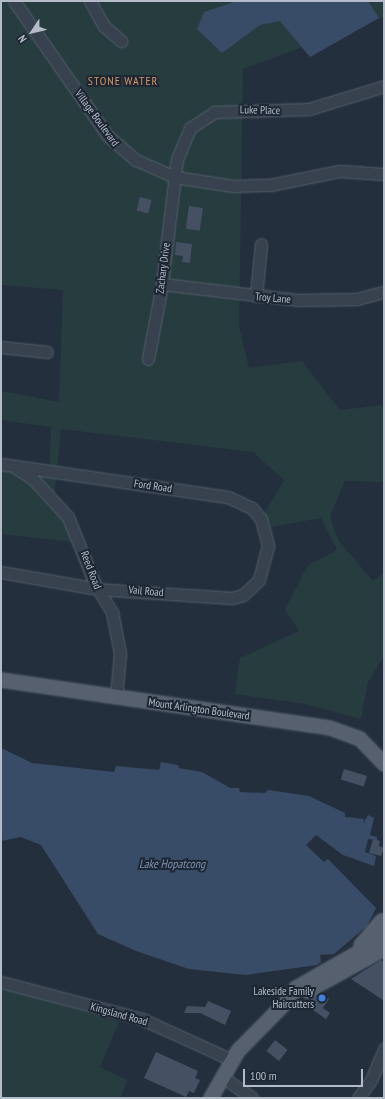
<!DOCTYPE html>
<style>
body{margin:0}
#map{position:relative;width:385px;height:1099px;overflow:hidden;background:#242f3e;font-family:"PT Sans Narrow",sans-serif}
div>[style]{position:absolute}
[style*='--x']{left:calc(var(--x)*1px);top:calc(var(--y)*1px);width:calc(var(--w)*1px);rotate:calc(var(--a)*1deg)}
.green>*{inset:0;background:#263c3f}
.water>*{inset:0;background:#394c67}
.building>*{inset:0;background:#455162;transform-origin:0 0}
.roads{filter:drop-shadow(0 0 1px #565f6c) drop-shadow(0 0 1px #565f6c)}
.minor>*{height:11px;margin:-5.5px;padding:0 5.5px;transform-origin:5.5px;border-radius:5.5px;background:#38414e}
.major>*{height:14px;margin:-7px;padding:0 7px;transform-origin:7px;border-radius:7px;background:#56606e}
.dots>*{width:11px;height:11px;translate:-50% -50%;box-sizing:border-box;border:2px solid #1d2633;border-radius:50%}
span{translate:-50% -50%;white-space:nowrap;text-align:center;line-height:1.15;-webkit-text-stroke:4px #1d2633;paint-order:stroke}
.street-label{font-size:11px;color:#b4bcc9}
.poi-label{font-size:11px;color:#b4bcc9}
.right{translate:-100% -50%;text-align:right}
.neighbourhood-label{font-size:12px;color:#d59563;letter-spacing:1px}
.water-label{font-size:12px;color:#7c92b1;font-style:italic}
.frame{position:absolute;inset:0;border:2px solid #b4bcc9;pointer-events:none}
.north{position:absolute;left:12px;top:12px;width:40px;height:40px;-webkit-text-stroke:3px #1d2633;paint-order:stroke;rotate:235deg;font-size:11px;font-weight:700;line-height:16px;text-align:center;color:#b4bcc9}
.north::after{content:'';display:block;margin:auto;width:14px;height:18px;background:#b4bcc9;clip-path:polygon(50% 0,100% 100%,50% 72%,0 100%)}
.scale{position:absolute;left:243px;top:1069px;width:120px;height:18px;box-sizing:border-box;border:2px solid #b4bcc9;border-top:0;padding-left:5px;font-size:12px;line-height:14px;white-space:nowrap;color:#b4bcc9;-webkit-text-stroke:3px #1d2633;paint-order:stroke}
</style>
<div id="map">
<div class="green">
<i style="clip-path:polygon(1px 1px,384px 1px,384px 17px,243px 69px,239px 327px,249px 368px,302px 361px,340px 410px,384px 405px,384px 482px,345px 481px,330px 516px,338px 540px,373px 581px,384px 572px,384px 656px,368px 682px,361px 719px,305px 704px,235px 694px,240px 658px,299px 631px,285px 610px,308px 565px,337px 550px,321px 518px,271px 527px,264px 514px,284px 480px,253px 452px,61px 429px,54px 500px,81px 543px,1px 534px,1px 472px,6px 468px,49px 478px,51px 427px,1px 420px,1px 391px,59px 402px,63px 290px,1px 285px)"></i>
<i style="clip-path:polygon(1px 986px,119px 1022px,100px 1067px,127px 1080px,121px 1098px,1px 1098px)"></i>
</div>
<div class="water">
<i style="clip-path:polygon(237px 1px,368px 1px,379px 18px,310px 57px,280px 21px,260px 25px,222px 53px,197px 29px,204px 12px)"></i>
<i style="clip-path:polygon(1px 748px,32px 763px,114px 772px,116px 766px,159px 770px,161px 762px,178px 765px,179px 768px,202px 772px,230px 788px,239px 788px,240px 792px,265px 793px,268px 790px,309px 796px,345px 813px,345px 817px,364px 819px,363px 824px,368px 815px,374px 818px,370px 835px,377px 837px,377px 840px,368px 839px,365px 852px,376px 856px,374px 866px,343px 855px,316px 835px,306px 845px,324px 862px,328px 859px,376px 908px,367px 926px,334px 954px,320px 955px,321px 962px,317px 965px,246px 975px,189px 969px,136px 951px,98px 934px,41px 845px,21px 837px,1px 841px)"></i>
</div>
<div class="building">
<i style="left:140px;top:197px;width:12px;height:14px;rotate:14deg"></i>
<i style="left:189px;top:206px;width:14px;height:23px;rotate:8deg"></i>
<i style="clip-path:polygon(176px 242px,192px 244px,190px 263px,182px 262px,183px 256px,175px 255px)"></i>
<i style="left:344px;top:769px;width:24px;height:11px;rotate:17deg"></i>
<i style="clip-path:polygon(373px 839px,380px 841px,379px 846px,384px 848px,381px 856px,369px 853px)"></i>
<i style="clip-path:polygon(381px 960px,384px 962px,383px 1000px,351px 979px)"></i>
<i style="clip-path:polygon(318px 991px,329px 999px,323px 1008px,330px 1013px,326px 1019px,306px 1005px)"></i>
<i style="clip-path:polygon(208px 1001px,231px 1011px,225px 1025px,200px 1013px,184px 1013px,187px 1006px,205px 1007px)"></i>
<i style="left:275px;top:1040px;width:16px;height:14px;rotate:38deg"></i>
<i style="clip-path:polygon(156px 1052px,198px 1071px,195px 1078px,200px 1080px,194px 1093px,189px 1091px,186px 1097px,144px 1078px)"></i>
</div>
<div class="roads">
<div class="minor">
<i style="--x:14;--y:1;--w:165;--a:55.2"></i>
<i style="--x:108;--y:136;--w:37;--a:41"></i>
<i style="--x:136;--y:160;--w:43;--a:23.6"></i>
<i style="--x:175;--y:177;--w:59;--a:8.8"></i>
<i style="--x:233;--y:186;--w:37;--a:-2"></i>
<i style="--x:270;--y:185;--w:70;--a:-11.5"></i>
<i style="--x:339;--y:171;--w:45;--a:3.8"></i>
<i style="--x:90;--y:1;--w:29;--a:61"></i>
<i style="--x:104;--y:26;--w:23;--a:41"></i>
<i style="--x:162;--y:284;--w:138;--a:6.7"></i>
<i style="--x:299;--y:300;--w:58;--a:-1"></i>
<i style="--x:357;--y:299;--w:28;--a:-15"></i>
<i style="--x:256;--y:296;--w:52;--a:-84.5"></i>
<i style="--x:1;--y:347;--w:46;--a:6.2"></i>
<i style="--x:148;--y:359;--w:76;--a:-79.4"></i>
<i style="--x:162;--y:284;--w:126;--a:-83.2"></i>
<i style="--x:177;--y:159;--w:34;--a:-67"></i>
<i style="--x:190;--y:128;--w:30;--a:-33"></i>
<i style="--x:215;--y:112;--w:94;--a:-1.8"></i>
<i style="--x:309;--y:109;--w:78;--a:-17"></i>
<i style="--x:1;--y:464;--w:229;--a:8.3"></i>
<i style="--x:228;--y:497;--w:26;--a:25"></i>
<i style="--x:252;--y:508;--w:14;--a:51"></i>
<i style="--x:261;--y:519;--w:28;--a:75"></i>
<i style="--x:268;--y:546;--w:35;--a:105"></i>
<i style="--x:259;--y:580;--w:22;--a:137"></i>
<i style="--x:243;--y:595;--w:11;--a:165"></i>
<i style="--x:232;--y:598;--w:134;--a:-176.2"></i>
<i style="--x:98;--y:589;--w:98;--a:-170.1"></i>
<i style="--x:16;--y:468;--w:20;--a:33"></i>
<i style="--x:33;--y:479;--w:52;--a:47.4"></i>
<i style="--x:68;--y:517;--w:72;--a:68.1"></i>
<i style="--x:95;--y:584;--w:33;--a:59"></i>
<i style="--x:112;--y:612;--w:42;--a:79"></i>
<i style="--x:120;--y:653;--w:44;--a:95.2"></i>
<i style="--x:1;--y:982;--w:146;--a:14.7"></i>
<i style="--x:142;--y:1019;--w:99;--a:24.5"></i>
<i style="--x:221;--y:1076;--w:38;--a:35"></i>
<i style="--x:358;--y:1098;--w:22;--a:-54"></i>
<i style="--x:371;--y:1080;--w:34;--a:-67"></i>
</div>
<div class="major">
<i style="--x:1;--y:680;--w:332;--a:8.3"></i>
<i style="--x:330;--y:728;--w:32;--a:20"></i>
<i style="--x:360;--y:739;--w:35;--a:46"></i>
<i style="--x:361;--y:945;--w:32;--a:-49"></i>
<i style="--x:307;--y:991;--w:88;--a:-28.6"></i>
<i style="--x:211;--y:1098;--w:54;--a:-60.1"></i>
<i style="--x:238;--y:1051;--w:77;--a:-45.5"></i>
<i style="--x:292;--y:996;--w:9;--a:-63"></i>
<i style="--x:296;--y:988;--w:101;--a:-29.6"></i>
</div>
</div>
<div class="dots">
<i style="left:322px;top:998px;background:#3f7fe0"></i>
</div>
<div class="street-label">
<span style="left:260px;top:110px;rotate:1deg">Luke Place</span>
<span style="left:97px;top:118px;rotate:54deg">Village Boulevard</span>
<span style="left:163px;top:268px;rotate:-83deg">Zachary Drive</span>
<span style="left:273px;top:298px;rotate:5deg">Troy Lane</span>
<span style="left:153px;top:486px;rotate:8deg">Ford Road</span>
<span style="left:91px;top:570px;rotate:69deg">Reed Road</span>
<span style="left:146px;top:591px;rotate:5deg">Vail Road</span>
<span style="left:199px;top:709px;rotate:8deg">Mount Arlington Boulevard</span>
<span style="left:119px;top:1014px;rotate:16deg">Kingsland Road</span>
</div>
<div class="poi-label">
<span class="right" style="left:314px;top:998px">Lakeside Family<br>Haircutters</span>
</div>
<div class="neighbourhood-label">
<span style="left:123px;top:81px">STONE WATER</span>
</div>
<div class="water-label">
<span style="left:172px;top:864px">Lake Hopatcong</span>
</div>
<div class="frame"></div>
<div class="north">N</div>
<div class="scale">100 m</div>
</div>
